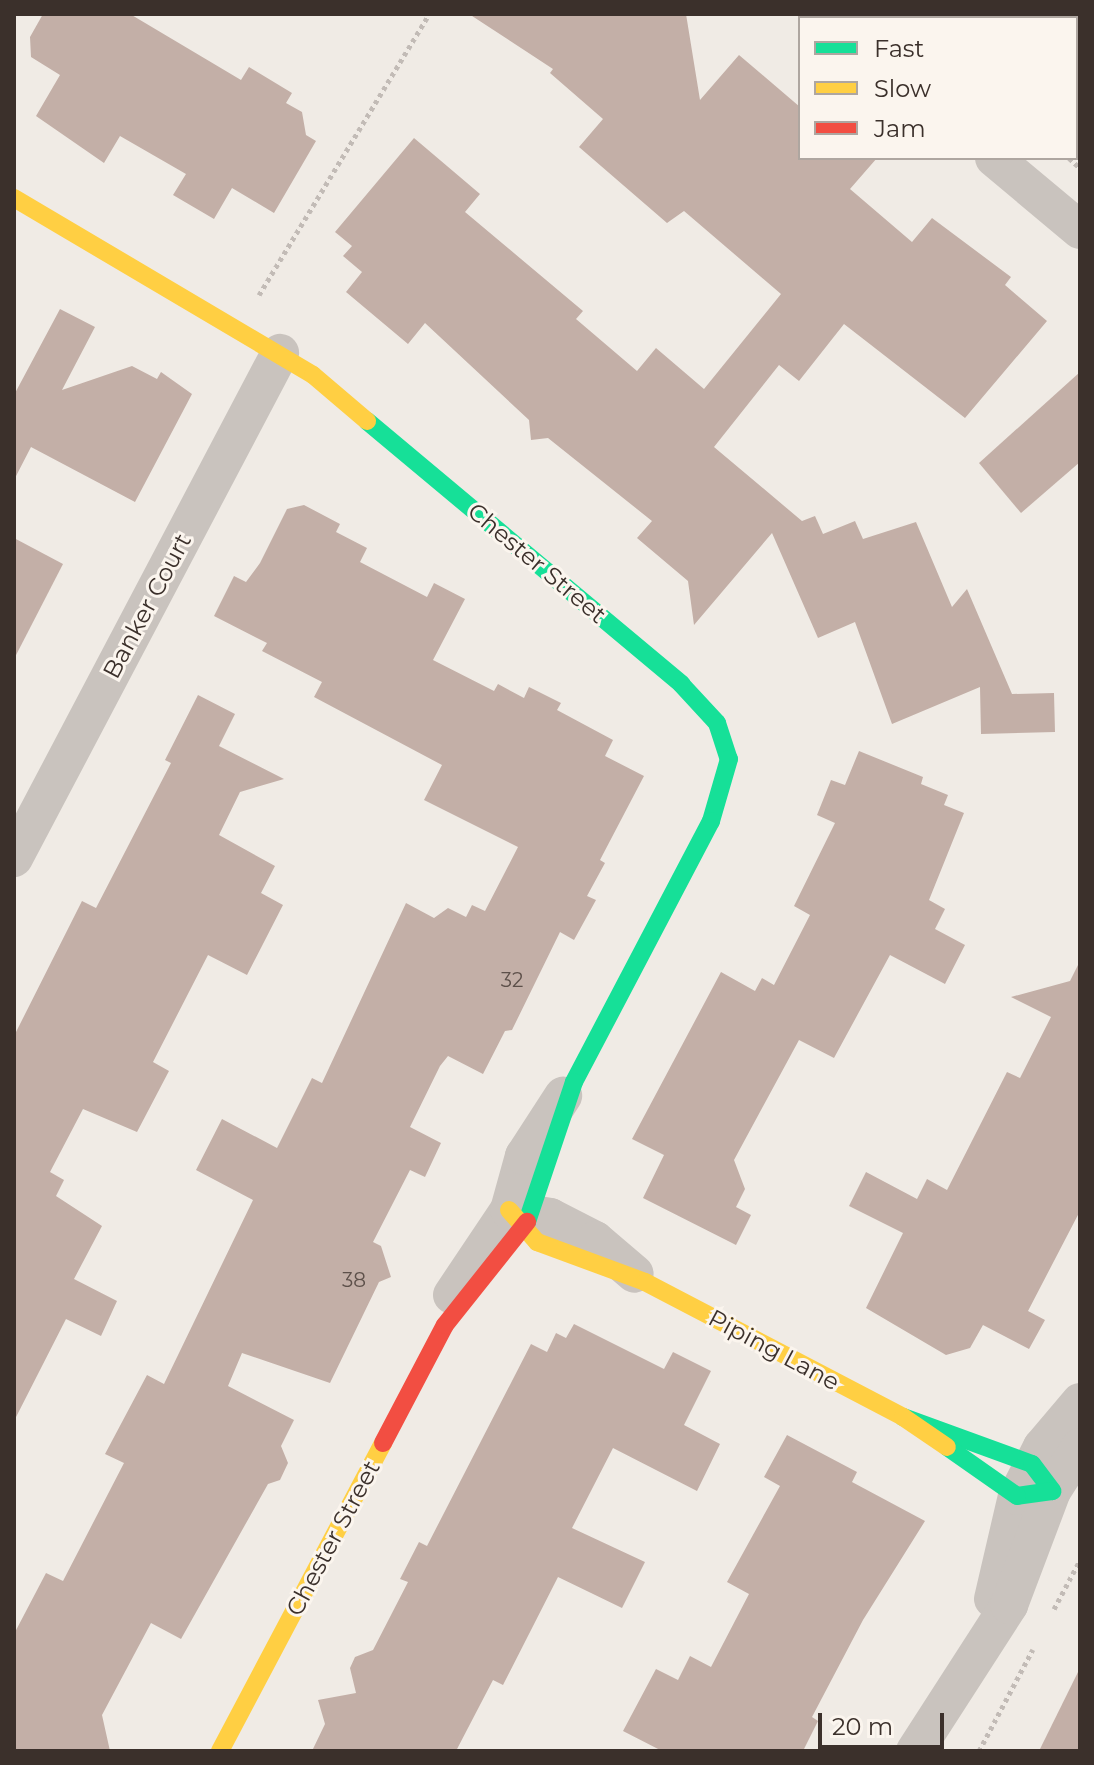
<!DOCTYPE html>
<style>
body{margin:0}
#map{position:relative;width:1094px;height:1765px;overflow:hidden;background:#f0ebe5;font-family:Montserrat,sans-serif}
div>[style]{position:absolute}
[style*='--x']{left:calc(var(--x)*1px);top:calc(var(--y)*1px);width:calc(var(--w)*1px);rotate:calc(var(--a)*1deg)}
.building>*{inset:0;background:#c3afa7}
.path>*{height:5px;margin-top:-2.5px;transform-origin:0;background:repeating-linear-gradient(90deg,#c2bbb6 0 4px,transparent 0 8px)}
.street>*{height:38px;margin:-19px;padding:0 19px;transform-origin:19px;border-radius:19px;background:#c9c3be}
.fast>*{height:18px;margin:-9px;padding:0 9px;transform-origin:9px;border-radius:9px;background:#16e098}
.slow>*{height:18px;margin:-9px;padding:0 9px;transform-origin:9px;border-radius:9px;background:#ffcf43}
.jam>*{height:18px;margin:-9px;padding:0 9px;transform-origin:9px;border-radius:9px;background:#f24e42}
span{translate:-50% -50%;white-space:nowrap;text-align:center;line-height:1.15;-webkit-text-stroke:6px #fbf5ee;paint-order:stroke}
.number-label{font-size:20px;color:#5d504a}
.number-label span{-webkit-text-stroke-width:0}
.street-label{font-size:24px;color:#3b302b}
.frame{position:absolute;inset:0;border:16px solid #3b302b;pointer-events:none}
.legend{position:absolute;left:798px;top:16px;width:280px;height:144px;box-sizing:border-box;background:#fbf5ee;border:2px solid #aea6a0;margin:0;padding:10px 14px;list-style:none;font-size:24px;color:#3b302b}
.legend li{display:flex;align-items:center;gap:16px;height:40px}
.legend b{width:40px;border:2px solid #aea6a0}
.scale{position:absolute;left:818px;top:1713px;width:126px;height:36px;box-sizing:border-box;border:4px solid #3b302b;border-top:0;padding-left:10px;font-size:24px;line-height:28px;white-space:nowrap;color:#3b302b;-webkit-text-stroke:6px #fbf5ee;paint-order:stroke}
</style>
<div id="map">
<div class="building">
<i style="clip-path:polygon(43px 14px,130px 14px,241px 80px,249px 67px,292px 93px,286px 103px,302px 112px,306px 135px,316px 141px,274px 213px,232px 188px,214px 219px,173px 195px,186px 174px,120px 136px,104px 163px,36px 116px,60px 75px,31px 57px,30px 37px)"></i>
<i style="clip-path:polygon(469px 14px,686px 14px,700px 100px,739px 55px,800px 107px,800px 158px,877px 158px,850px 189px,912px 242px,932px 218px,1011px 277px,1005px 285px,1047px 321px,965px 418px,844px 324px,799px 381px,779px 365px,714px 447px,802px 521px,815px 516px,823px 534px,855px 521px,863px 539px,916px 522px,952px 607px,967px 589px,1012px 694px,1054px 693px,1055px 732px,981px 734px,980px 687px,892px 724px,855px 622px,818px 638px,772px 533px,694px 625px,688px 581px,637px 538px,652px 521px,548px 438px,531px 440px,529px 420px,425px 323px,408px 344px,346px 292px,362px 272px,343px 256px,352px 246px,335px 232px,414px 138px,480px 194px,465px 212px,583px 311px,576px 319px,637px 371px,656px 348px,704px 389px,781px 294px,684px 211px,667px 223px,579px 147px,603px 119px,550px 73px,553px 69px)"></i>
<i style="clip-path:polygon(60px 309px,95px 327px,62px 390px,132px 366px,157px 379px,161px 372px,192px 394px,135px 502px,31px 447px,14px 480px,14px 395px)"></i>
<i style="clip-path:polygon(1080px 372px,1080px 462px,1021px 513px,979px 463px)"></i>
<i style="clip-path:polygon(304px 505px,340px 524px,336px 532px,367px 548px,360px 562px,427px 597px,434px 583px,465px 599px,433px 660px,494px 691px,498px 684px,524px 698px,529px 687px,561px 703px,557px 710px,613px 740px,605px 756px,644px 776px,600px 860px,605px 863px,587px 896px,596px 900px,574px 940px,560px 932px,512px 1030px,505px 1031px,483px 1074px,448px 1056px,440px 1066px,410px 1127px,441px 1143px,425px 1177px,410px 1170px,373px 1242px,381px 1246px,391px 1277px,379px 1282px,330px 1383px,242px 1353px,228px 1386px,294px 1420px,281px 1446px,288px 1463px,280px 1480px,268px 1484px,181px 1639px,151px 1623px,102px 1715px,110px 1751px,14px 1751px,14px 1634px,46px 1573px,63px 1581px,124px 1463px,105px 1454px,147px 1375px,164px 1384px,253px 1200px,196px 1170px,222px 1119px,277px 1148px,312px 1078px,322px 1083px,406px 903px,434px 918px,448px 908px,466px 917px,472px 905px,485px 911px,518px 847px,424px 800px,442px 765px,314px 697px,322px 682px,262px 651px,267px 643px,214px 616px,234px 576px,246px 582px,260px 563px,287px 509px)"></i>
<i style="clip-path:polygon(14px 538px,63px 564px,14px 659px)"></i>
<i style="clip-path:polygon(198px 695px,235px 714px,219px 746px,284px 779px,240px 792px,219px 835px,275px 866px,261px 893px,283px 905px,247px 975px,208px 955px,153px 1062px,169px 1071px,137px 1132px,83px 1109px,50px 1172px,64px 1180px,56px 1196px,102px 1226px,74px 1279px,117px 1301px,101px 1336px,66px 1319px,14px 1421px,14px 1036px,82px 901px,96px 908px,171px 763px,165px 760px)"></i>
<i style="clip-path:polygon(859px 751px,923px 777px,921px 784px,948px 795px,944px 805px,964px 813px,929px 900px,945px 909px,935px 929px,965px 945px,945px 984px,890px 955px,834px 1058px,799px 1040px,734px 1160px,745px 1189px,736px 1207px,751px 1215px,736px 1245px,643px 1198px,664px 1155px,632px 1139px,721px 972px,755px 991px,762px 978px,774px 985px,810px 915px,794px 906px,835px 823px,817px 815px,831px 780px,845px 785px)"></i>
<i style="clip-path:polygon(1080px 961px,1080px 1211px,1028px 1311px,1045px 1320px,1029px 1349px,983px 1325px,970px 1348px,946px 1355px,866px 1308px,903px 1233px,849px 1206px,866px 1172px,917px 1199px,927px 1179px,947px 1190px,1007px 1072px,1020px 1078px,1051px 1017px,1011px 997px,1070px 981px)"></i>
<i style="clip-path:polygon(574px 1324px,664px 1369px,673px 1352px,711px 1371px,684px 1425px,720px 1444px,697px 1491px,613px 1448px,572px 1528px,645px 1562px,622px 1608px,558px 1577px,503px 1685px,493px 1680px,456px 1751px,312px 1751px,325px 1724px,318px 1700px,356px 1693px,350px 1668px,355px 1657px,373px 1650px,408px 1582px,400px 1579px,419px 1542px,427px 1546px,531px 1344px,547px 1352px,556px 1333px,566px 1338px)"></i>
<i style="clip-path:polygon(787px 1435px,857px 1472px,852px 1482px,925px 1521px,863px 1620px,812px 1717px,818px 1721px,803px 1751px,662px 1751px,623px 1731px,656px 1669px,678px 1680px,690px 1656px,711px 1667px,749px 1594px,727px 1582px,780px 1486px,764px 1477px)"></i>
<i style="clip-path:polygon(1080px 1668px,1080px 1751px,1039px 1751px)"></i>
</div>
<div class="path">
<i style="--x:897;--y:14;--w:6;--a:39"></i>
<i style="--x:1069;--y:158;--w:15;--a:42"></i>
<i style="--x:259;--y:295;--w:328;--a:-58.8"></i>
<i style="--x:1054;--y:1609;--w:55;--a:-62"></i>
<i style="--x:979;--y:1751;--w:115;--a:-62.1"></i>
</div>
<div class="street">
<i style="--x:822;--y:14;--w:6;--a:45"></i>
<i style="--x:994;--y:158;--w:112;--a:39.9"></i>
<i style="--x:14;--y:858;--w:571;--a:-62.22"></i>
<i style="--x:509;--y:1210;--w:42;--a:9.7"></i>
<i style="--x:550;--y:1217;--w:51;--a:27.1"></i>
<i style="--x:595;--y:1240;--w:52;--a:40.4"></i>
<i style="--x:452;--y:1295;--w:102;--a:-56.2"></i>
<i style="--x:509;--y:1210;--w:56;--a:-74.5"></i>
<i style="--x:524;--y:1156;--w:72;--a:-57"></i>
<i style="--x:993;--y:1599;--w:106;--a:-76.9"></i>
<i style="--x:1017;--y:1496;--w:55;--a:-63"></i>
<i style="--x:1042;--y:1447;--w:59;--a:-49.8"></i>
<i style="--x:915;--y:1751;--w:174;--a:-57.2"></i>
<i style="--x:1009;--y:1605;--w:122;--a:-69.3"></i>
<i style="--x:1052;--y:1491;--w:52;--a:-57.5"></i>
</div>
<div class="fast">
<i style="--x:367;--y:421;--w:410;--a:39.9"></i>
<i style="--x:681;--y:684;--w:53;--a:47.3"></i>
<i style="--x:717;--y:723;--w:38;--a:72"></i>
<i style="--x:729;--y:759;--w:65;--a:106.2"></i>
<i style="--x:711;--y:821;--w:295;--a:117.7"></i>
<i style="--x:574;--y:1082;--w:148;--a:108.6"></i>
<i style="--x:903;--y:1417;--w:137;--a:20"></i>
<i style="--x:1032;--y:1464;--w:34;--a:53"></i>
<i style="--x:1052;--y:1491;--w:35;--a:172"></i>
<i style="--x:1017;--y:1496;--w:85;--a:-145"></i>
</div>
<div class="slow">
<i style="--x:14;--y:198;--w:347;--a:30.6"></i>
<i style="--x:313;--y:375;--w:71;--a:40.4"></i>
<i style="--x:509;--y:1210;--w:43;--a:48.8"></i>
<i style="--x:537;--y:1242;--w:115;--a:20.3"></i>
<i style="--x:645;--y:1282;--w:291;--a:27.6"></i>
<i style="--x:903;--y:1417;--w:53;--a:34.3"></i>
<i style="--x:220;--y:1751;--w:348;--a:-62.1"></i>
</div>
<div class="jam">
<i style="--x:383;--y:1443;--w:133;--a:-62.3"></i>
<i style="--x:445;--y:1325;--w:132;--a:-51.5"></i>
</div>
<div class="number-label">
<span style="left:512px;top:980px">32</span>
<span style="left:354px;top:1280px">38</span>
</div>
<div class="street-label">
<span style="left:537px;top:563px;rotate:40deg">Chester Street</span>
<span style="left:147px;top:606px;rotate:-62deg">Banker Court</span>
<span style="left:774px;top:1350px;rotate:28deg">Piping Lane</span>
<span style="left:333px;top:1538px;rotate:-62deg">Chester Street</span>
</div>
<div class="frame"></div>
<ul class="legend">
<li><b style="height:10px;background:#16e098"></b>Fast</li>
<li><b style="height:10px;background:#ffcf43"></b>Slow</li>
<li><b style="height:10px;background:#f24e42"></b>Jam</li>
</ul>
<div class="scale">20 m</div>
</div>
